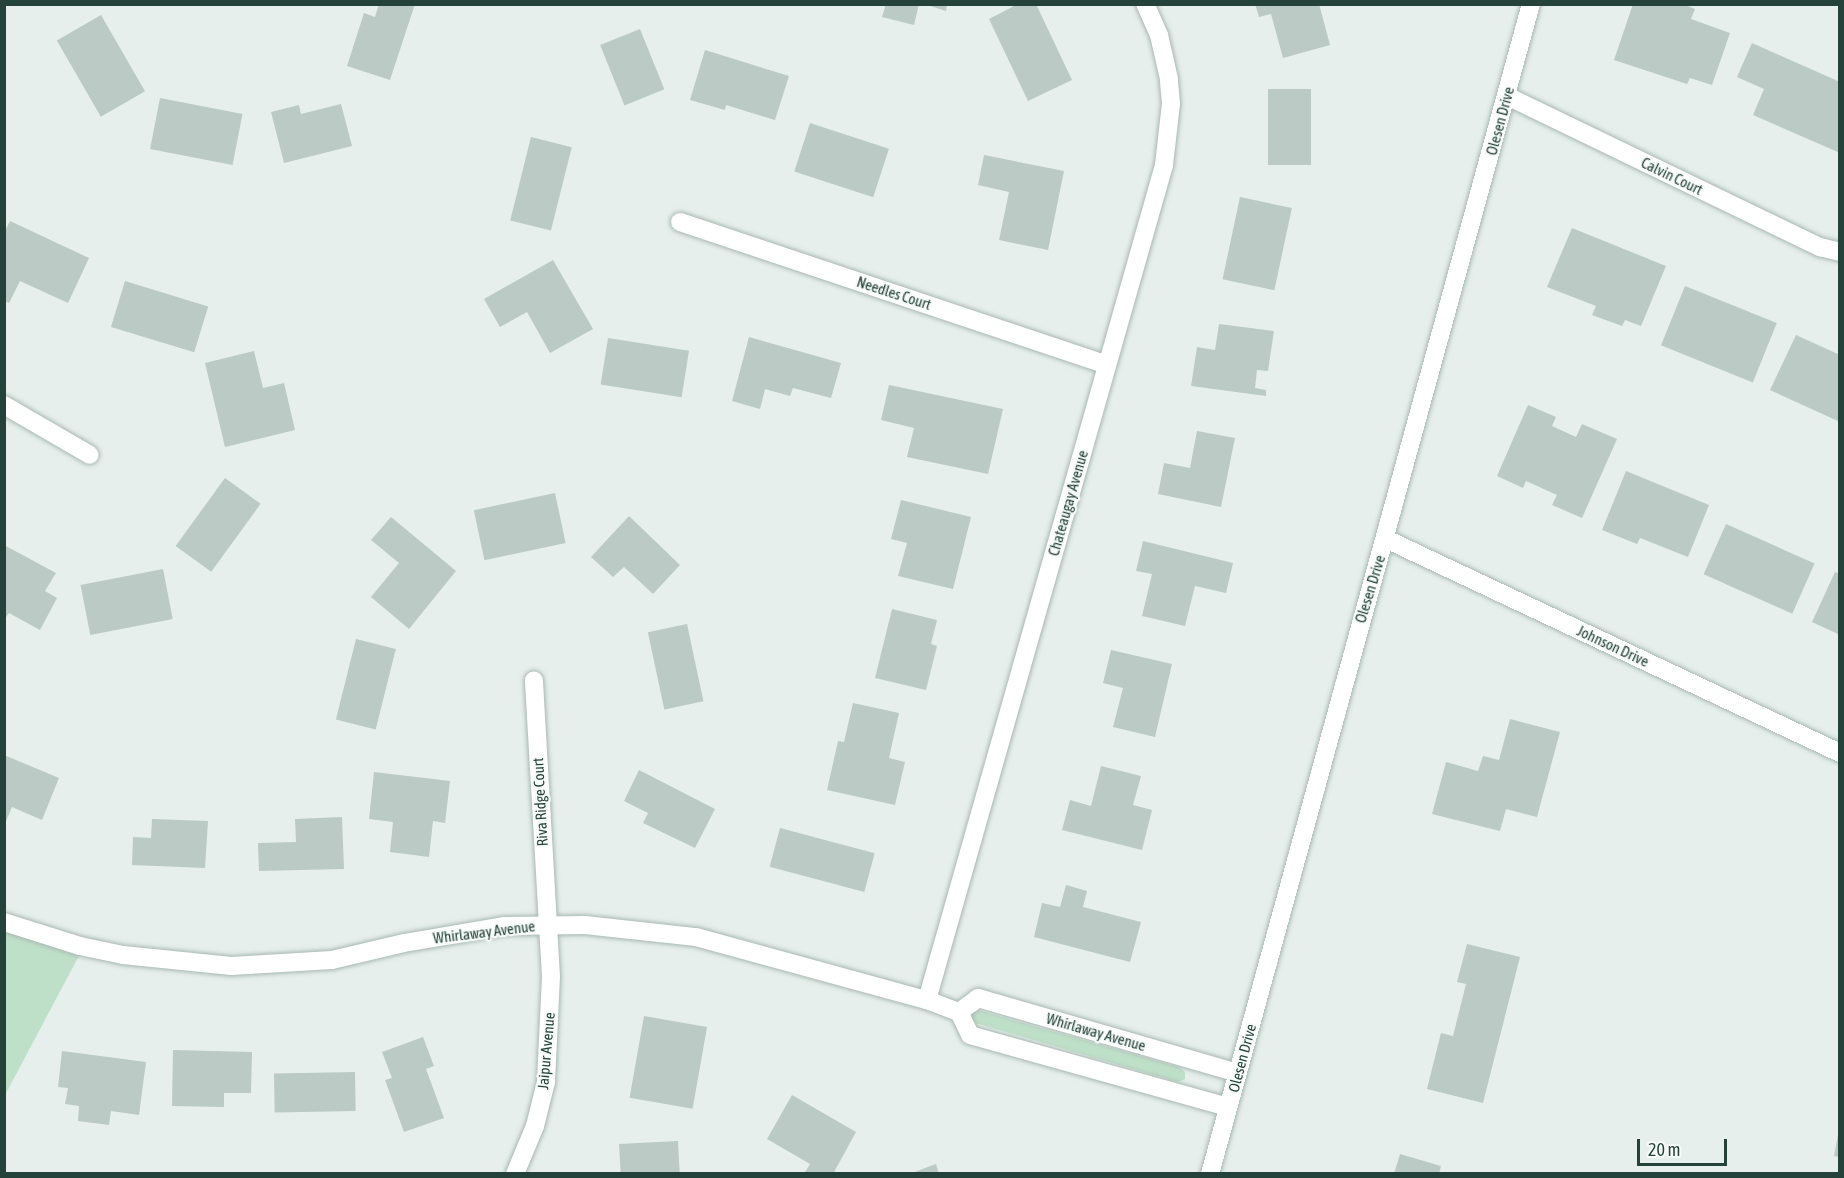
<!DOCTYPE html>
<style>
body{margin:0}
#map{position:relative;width:1844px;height:1178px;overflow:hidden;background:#e6efeb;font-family:"Asap Condensed",sans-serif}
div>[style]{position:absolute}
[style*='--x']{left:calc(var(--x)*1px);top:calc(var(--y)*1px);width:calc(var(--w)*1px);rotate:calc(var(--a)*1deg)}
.green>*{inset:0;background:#bfe0c8}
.building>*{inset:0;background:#bbcac4;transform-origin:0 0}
.roads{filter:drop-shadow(0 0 2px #a8b8b2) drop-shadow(0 0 2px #a8b8b2)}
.street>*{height:18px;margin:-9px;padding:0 9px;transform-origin:9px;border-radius:9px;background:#fff}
.secondary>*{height:18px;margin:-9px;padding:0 9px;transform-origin:9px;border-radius:9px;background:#fff}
span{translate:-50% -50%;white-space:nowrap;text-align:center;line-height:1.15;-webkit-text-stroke:4.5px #f7fbf9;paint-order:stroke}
.street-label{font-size:15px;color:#24423a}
.frame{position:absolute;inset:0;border:6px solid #24423a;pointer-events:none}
.scale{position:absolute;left:1637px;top:1139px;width:90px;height:27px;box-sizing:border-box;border:3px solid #24423a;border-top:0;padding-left:8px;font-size:18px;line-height:21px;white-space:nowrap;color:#24423a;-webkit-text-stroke:4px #f7fbf9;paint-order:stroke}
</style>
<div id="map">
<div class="green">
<i style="clip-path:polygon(5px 927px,81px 952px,5px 1095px)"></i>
<i style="clip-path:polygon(981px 1011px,1179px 1067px,1185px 1072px,1185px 1079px,1178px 1082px,972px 1022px,973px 1012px)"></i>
</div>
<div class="building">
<i style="clip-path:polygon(379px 4px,415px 4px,390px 80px,347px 66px,364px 13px,375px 17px)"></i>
<i style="clip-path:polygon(886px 4px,919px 4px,914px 25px,882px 17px)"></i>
<i style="clip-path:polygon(924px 4px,947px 4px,946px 11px)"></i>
<i style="clip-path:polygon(1018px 4px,1036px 4px,1072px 80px,1028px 101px,989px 19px)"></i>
<i style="clip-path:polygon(1255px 4px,1319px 4px,1330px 45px,1283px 58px,1271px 14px,1259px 17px)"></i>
<i style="clip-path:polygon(1633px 4px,1683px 4px,1695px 9px,1691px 19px,1730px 33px,1712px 85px,1690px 78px,1687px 84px,1614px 60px)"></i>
<i style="left:101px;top:15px;width:88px;height:51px;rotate:60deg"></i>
<i style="left:640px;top:29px;width:65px;height:43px;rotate:68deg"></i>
<i style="clip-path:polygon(1752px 43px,1840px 82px,1840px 153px,1753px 115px,1764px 89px,1737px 77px)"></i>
<i style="clip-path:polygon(705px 50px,789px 76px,775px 120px,726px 105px,725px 110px,690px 100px)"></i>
<i style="left:1268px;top:89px;width:43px;height:76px"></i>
<i style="left:160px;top:98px;width:84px;height:52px;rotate:11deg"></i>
<i style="clip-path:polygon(341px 104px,352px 146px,284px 163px,271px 112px,299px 105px,301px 114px)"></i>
<i style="left:810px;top:123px;width:83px;height:51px;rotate:18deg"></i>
<i style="left:531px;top:137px;width:42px;height:86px;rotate:14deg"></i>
<i style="clip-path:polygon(984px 155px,1064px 171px,1048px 250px,999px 240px,1009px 192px,978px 185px)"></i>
<i style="left:1240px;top:197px;width:53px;height:84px;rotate:12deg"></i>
<i style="clip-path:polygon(10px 221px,89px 258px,68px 303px,20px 281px,9px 303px,4px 301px,4px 233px)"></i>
<i style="clip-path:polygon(1572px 228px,1666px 266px,1641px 326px,1625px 320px,1622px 326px,1592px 315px,1596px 306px,1547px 287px)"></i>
<i style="clip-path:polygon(553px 260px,593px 329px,550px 353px,527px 312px,500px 327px,484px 299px)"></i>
<i style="left:125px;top:281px;width:87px;height:48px;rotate:17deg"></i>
<i style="left:1685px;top:286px;width:99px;height:64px;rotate:22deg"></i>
<i style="clip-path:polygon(1219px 324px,1274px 331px,1268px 371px,1257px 370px,1255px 388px,1266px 390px,1266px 396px,1191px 386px,1197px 347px,1215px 350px)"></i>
<i style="clip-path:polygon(1796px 335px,1840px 355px,1840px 422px,1770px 390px)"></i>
<i style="clip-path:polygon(749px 337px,841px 363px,831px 398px,793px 388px,790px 396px,765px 389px,760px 409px,732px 401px)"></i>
<i style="left:608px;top:338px;width:82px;height:47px;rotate:9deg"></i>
<i style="clip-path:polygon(254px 351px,263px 388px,284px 383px,295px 430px,225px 447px,205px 363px)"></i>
<i style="clip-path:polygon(889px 385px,1003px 409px,988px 474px,907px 457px,914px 428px,881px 420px)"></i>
<i style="clip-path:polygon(1528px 405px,1556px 417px,1552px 426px,1576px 437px,1582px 424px,1617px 439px,1582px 518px,1552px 505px,1557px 495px,1526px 481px,1523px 488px,1497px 476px)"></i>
<i style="clip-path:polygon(1197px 431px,1235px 438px,1221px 507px,1158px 494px,1164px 463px,1190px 468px)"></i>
<i style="clip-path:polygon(1626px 471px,1709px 505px,1688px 557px,1640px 538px,1637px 544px,1602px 530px)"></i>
<i style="left:225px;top:478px;width:44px;height:84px;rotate:36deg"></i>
<i style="left:555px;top:493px;width:51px;height:83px;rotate:78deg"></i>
<i style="clip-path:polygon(901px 500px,971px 517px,953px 589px,898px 576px,907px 543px,891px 539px)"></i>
<i style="clip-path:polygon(629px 516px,680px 565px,653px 594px,624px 567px,613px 577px,591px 557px)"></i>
<i style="clip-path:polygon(391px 517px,456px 571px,409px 629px,371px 597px,399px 563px,371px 540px)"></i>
<i style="left:1726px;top:524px;width:97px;height:55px;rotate:24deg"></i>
<i style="clip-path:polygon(1143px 541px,1233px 563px,1226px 593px,1195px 586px,1185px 626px,1142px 616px,1152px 574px,1136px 571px)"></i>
<i style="clip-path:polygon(4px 545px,56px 573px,45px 591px,57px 598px,40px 630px,9px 613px,4px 620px)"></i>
<i style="left:163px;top:569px;width:51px;height:84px;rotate:79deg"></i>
<i style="clip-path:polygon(1835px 572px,1840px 574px,1840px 635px,1812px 622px)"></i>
<i style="clip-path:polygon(892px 609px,937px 620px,931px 644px,937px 646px,926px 690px,875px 678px)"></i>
<i style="left:687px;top:624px;width:79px;height:40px;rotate:78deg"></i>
<i style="left:356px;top:639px;width:41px;height:83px;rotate:14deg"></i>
<i style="clip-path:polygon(1111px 650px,1172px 664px,1155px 737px,1113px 727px,1123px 688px,1103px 683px)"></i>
<i style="clip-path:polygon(853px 703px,899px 713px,889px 758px,905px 762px,895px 805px,827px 790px,838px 741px,844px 742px)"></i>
<i style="clip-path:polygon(1510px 719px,1560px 732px,1537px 817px,1506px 809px,1500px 831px,1432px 814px,1446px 762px,1478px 771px,1483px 756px,1499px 760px)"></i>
<i style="clip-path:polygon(4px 755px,59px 778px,42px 820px,12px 807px,4px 826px)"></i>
<i style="clip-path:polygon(1101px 766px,1141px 776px,1133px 805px,1152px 810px,1142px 850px,1062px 830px,1070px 800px,1091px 806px)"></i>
<i style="clip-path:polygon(639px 770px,715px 809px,695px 848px,643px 823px,648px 813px,624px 801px)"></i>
<i style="clip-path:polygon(374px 772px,450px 781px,445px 823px,433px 821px,429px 857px,390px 852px,393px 822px,369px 819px)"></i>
<i style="clip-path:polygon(342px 817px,344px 869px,259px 871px,258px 843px,296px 842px,295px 819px)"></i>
<i style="clip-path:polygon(152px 819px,208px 821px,205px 868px,132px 865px,133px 837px,151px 838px)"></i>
<i style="left:780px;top:828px;width:98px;height:40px;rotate:15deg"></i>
<i style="clip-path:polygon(1066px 885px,1087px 891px,1083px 907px,1141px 922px,1130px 962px,1034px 937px,1042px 903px,1060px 907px)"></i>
<i style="clip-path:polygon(1467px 944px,1520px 957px,1483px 1103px,1427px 1089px,1441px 1033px,1453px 1036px,1466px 984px,1457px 982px)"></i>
<i style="left:644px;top:1016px;width:64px;height:83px;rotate:10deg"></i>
<i style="clip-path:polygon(423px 1037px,434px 1066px,426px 1069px,444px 1118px,404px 1132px,385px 1080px,392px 1078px,382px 1052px)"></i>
<i style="clip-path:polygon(173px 1050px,252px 1052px,251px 1093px,224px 1093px,224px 1107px,172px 1106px)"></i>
<i style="clip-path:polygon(62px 1051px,146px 1062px,139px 1115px,111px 1111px,109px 1125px,78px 1121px,79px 1106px,65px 1104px,68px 1088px,58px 1087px)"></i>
<i style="left:355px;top:1072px;width:39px;height:81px;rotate:89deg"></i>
<i style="clip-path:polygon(792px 1095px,856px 1132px,833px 1174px,804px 1174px,810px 1164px,767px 1139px)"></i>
<i style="clip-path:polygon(1840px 1125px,1840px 1157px,1834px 1156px)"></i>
<i style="left:678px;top:1141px;width:33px;height:59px;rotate:87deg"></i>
<i style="clip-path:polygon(1400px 1154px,1441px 1166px,1439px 1174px,1394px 1174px)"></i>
<i style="clip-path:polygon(936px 1164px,939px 1174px,912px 1174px,912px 1173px)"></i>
</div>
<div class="roads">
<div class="street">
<i style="--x:1507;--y:96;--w:348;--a:25.8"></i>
<i style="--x:1820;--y:247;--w:21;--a:14"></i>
<i style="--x:680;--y:222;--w:450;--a:18.5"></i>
<i style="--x:4;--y:405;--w:99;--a:30.2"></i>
<i style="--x:1386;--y:539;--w:502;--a:25.24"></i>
<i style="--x:4;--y:922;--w:80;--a:17.5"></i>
<i style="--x:80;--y:946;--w:44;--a:11.8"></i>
<i style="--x:123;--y:955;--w:109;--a:5.8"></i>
<i style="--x:231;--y:966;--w:101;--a:-3.4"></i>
<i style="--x:332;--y:960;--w:74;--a:-13.3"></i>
<i style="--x:404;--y:943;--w:101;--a:-9.6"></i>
<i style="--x:504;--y:926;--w:81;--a:-0.7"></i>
<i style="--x:585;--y:925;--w:112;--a:6.2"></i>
<i style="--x:696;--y:937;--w:239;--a:15.3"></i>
<i style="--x:927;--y:1000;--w:34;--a:21"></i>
<i style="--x:959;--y:1012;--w:25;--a:64"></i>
<i style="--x:970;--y:1035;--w:268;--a:15.6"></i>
<i style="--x:927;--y:1000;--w:868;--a:-74.15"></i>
<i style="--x:1164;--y:165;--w:61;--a:-83.5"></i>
<i style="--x:1171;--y:104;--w:25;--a:-95"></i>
<i style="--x:1169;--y:79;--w:45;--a:-102.8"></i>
<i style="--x:1159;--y:35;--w:34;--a:-114"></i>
<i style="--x:959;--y:1012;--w:24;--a:-36"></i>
<i style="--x:978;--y:998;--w:270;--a:16.1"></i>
<i style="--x:515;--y:1174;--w:52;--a:-67.4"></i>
<i style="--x:535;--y:1126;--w:45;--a:-76"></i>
<i style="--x:546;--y:1082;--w:105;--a:-87.3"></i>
<i style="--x:551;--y:977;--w:297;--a:-93.3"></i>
</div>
<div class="secondary">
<i style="--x:1210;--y:1174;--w:1213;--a:-74.66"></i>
</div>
</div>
<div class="street-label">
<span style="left:1500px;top:121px;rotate:-75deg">Olesen Drive</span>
<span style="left:1672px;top:176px;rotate:26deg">Calvin Court</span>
<span style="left:894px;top:293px;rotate:18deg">Needles Court</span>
<span style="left:1068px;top:503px;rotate:-74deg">Chateaugay Avenue</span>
<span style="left:1370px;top:589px;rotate:-73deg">Olesen Drive</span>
<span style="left:1613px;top:646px;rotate:25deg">Johnson Drive</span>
<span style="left:540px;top:802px;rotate:-93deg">Riva Ridge Court</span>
<span style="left:484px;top:932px;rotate:-7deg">Whirlaway Avenue</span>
<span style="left:1096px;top:1032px;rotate:16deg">Whirlaway Avenue</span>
<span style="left:546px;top:1051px;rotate:-85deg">Jaipur Avenue</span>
<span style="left:1242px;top:1058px;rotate:-75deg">Olesen Drive</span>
</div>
<div class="frame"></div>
<div class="scale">20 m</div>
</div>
